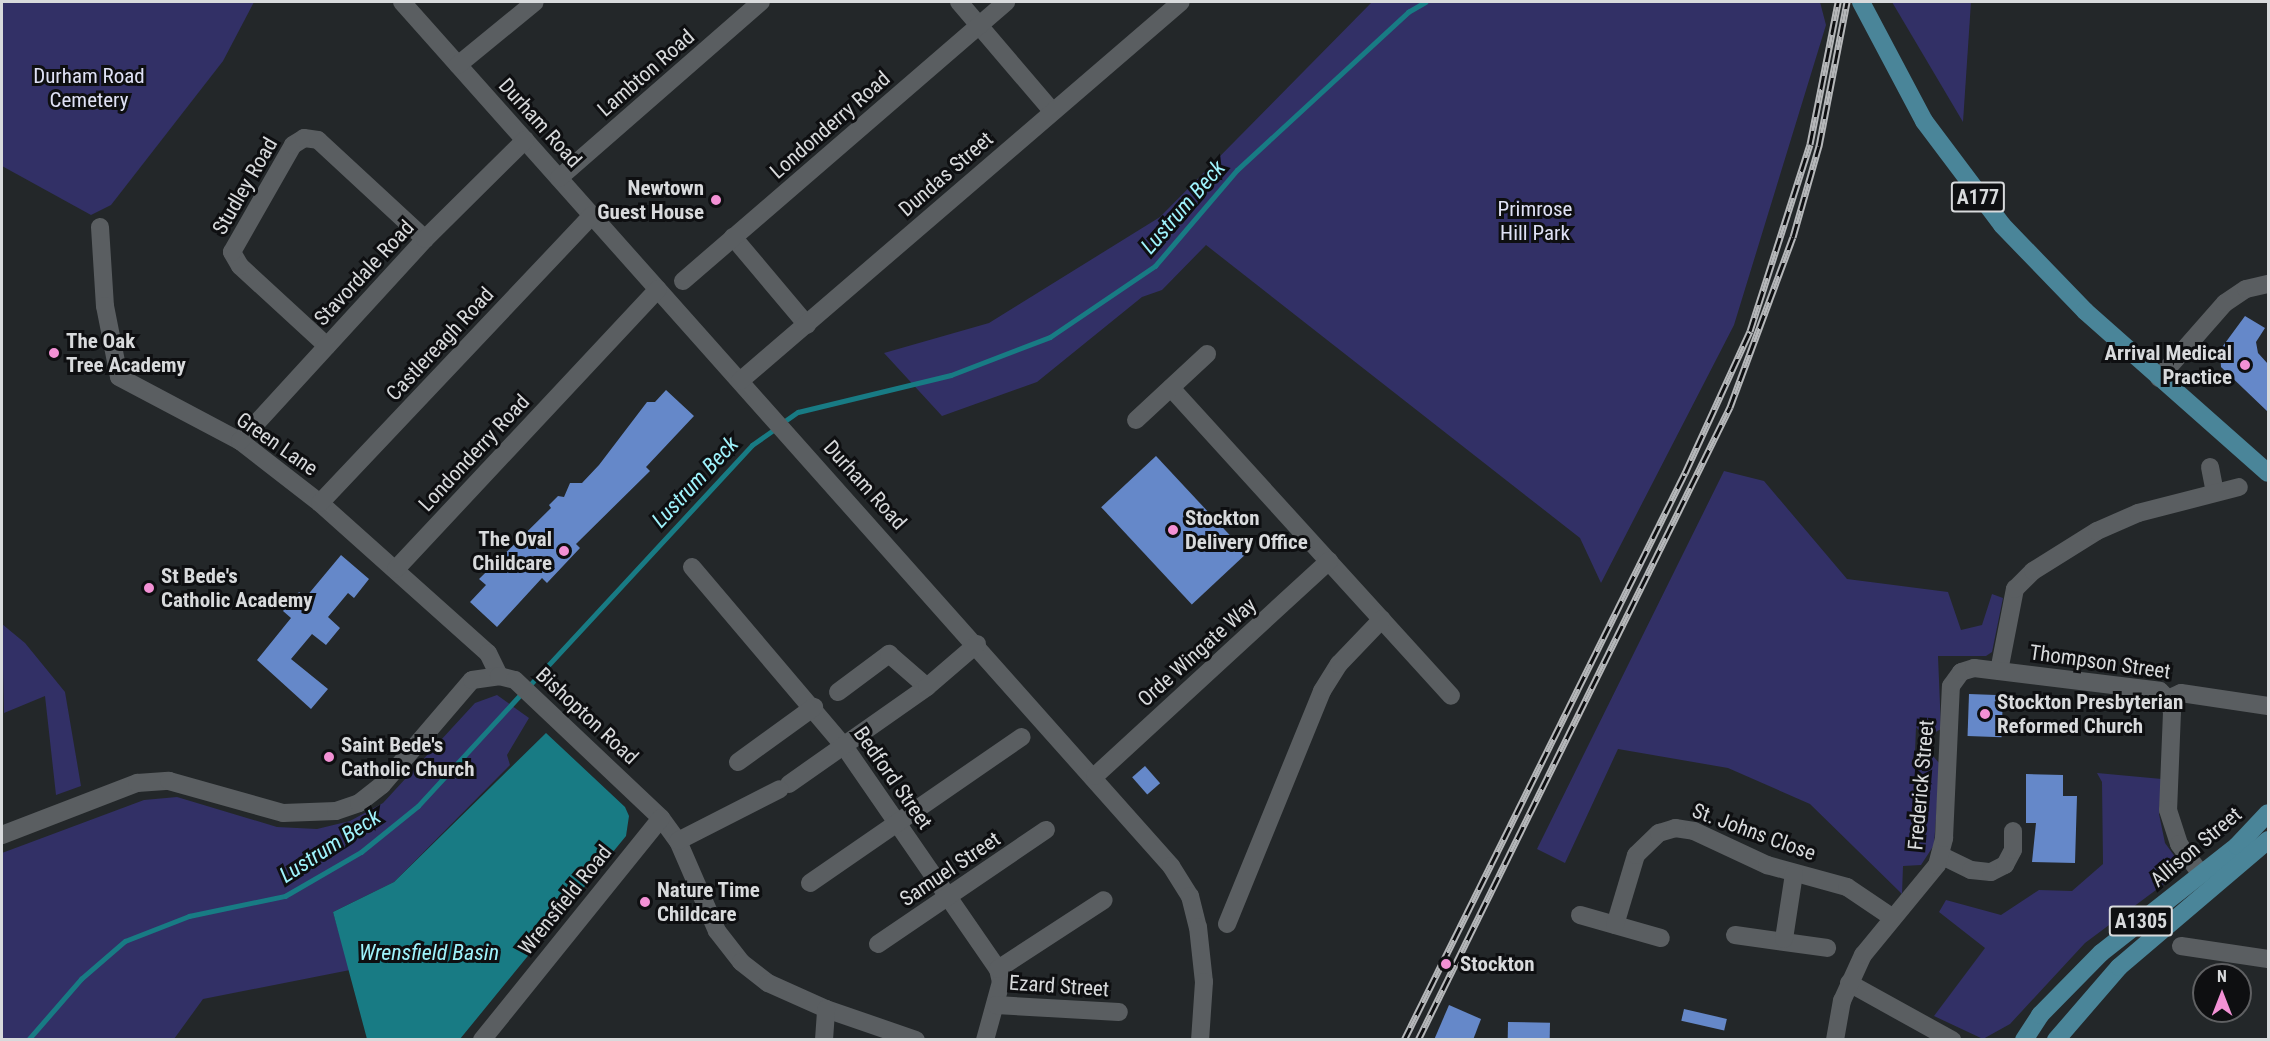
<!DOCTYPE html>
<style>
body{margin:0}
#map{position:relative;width:2270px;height:1041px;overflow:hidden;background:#232729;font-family:"Roboto Condensed",sans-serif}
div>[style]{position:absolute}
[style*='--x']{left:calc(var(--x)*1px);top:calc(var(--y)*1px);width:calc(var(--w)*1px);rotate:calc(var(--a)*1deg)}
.green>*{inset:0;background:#323066}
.water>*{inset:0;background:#187b84}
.stream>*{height:4.5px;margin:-2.25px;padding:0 2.25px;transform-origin:2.25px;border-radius:2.25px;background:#187b84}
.building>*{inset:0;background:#6588c9;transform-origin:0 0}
.minor>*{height:18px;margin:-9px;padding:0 9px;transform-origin:9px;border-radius:9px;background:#5a5e61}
.major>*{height:18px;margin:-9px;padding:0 9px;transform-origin:9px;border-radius:9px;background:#4a8599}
.rail>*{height:7px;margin-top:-3.5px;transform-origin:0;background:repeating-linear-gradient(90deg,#0e0f11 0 14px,#b5b7b9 0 28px);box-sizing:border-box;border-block:2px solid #b5b7b9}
.dots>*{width:16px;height:16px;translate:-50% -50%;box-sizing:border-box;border:3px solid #0e0f11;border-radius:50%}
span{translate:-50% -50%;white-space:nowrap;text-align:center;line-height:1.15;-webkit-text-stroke:6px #0e0f11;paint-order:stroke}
.shield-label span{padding:2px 4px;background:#0e0f11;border:2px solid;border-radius:4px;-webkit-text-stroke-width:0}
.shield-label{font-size:20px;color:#d8dadc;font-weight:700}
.street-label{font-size:21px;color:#d8dadc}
.park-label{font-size:21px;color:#dfe1f5}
.poi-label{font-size:21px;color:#d8dadc;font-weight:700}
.right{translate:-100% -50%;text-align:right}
.left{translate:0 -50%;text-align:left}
.water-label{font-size:22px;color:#9ff3fc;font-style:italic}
.frame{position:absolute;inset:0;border:3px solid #d8dadc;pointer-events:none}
.north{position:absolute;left:2192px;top:963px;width:60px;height:60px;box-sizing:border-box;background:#0e0f11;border:2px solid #5f6062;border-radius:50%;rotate:0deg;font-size:16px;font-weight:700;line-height:24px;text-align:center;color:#d8dadc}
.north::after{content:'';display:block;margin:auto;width:21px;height:27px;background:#f391d5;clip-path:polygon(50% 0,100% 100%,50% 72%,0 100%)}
</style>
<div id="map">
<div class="green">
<i style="clip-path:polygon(2px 2px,254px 2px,223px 61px,111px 205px,91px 215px,2px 166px)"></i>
<i style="clip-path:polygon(1372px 2px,1820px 2px,1826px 25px,1734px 325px,1601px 583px,1580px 538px,1206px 245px,1162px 290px,1142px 297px,1037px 382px,942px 416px,884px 353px,989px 323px,1160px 217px)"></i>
<i style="clip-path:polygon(1892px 2px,1971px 2px,1963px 122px)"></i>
<i style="clip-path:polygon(1724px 471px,1764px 481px,1847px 579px,1948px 592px,1961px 630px,1982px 625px,1992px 594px,2003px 598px,1992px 652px,1986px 656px,1938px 656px,1941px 729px,1925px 738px,1916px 727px,1915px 753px,1926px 748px,1940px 764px,1934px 845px,1921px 865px,1903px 866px,1902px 894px,1810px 804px,1728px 768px,1618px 749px,1565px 863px,1537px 849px)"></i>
<i style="clip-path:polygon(2px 624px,25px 643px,65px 692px,81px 786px,56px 795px,45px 696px,4px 713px)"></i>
<i style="clip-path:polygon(497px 695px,529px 718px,507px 755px,510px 765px,394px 882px,333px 912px,350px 970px,203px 999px,174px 1039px,2px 1040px,2px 853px,144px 800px,177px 797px,277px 827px,317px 829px,350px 821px,383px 803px,475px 703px)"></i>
<i style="clip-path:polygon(2097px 773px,2162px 779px,2159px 814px,2165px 843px,2181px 865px,2176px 875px,2085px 943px,2010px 1024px,1983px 1039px,1934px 1016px,1985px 948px,1939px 912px,1946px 900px,2001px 915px,2039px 890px,2072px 891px,2103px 864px,2102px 782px)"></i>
</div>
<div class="water">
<i style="clip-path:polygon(546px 733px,625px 807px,629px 816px,626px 836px,460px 1039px,367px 1039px,333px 912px,394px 882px)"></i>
</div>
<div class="stream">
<i style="--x:782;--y:423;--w:19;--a:-35"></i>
<i style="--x:798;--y:412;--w:157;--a:-13.6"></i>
<i style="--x:951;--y:375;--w:106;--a:-21"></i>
<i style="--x:1050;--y:337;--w:127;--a:-34.1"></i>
<i style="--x:1155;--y:266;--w:126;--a:-49.5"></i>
<i style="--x:1237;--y:170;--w:233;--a:-42.7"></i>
<i style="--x:1408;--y:12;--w:20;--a:-30"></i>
<i style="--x:529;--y:686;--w:328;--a:-47.2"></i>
<i style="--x:752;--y:445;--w:29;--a:-35"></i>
<i style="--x:28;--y:1040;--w:81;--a:-49"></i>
<i style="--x:81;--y:979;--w:58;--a:-40.8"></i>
<i style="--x:125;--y:941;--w:69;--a:-21.3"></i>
<i style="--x:189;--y:916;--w:98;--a:-11.8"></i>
<i style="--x:285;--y:896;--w:88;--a:-30.1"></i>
<i style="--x:361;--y:852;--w:73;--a:-38.9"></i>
<i style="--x:418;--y:806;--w:155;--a:-47.4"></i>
</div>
<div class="building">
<i style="clip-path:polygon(2245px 316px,2265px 328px,2256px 342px,2258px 353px,2268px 364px,2268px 412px,2221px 367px,2220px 350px)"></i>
<i style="clip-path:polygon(666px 390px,694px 416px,646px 467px,650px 471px,576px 544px,580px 548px,547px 583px,542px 578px,497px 627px,470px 602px,486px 585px,479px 579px,551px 508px,549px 505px,558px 496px,564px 497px,570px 483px,582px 483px,599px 465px,647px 402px,655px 402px)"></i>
<i style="left:1156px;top:456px;width:133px;height:75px;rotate:47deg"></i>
<i style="clip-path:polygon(341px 555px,369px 579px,354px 598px,348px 593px,328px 617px,340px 628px,326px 645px,312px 634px,291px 659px,328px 689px,311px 709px,257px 660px,291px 618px,283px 611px,299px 592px,306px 597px)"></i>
<i style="left:1969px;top:694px;width:34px;height:42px;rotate:2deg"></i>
<i style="left:1145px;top:766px;width:23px;height:17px;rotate:49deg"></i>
<i style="clip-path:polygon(2026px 774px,2063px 775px,2063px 796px,2077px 796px,2075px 863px,2032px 862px,2036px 823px,2026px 823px)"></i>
<i style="clip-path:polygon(1449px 1005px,1481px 1019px,1473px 1040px,1434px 1040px)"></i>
<i style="left:1684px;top:1009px;width:44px;height:12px;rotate:13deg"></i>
<i style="left:1508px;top:1022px;width:42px;height:18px;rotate:1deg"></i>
</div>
<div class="minor">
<i style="--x:402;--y:2;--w:1157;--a:48.33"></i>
<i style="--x:1171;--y:866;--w:36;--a:58"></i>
<i style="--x:1190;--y:896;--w:32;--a:76"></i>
<i style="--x:1198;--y:927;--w:55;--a:83.8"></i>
<i style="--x:1204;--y:982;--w:58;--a:93.9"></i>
<i style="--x:959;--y:2;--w:143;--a:49.5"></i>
<i style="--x:458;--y:65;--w:99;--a:-39.3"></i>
<i style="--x:559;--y:178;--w:268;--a:-41.1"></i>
<i style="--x:100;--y:227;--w:79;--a:86.4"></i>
<i style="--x:105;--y:306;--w:72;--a:78.8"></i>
<i style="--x:119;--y:377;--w:137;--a:27.9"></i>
<i style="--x:240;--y:441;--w:101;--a:37.8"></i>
<i style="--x:320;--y:503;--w:225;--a:41.8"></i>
<i style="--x:488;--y:653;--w:25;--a:64"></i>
<i style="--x:733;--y:237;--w:115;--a:49.9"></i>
<i style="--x:683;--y:281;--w:427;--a:-40.8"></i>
<i style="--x:327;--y:346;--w:118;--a:-137.4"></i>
<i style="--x:240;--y:266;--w:16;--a:-120"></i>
<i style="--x:232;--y:252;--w:123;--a:-60.3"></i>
<i style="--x:293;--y:145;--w:13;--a:-32"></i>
<i style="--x:304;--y:138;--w:14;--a:8"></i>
<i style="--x:318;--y:140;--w:146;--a:42.8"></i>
<i style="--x:2159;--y:378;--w:100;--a:-48.7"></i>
<i style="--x:2225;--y:303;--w:25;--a:-34"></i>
<i style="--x:2246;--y:289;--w:23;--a:-13"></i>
<i style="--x:740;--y:381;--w:581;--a:-40.68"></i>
<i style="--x:1171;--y:388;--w:416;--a:47.7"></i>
<i style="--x:1136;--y:420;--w:97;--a:-42.9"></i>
<i style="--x:240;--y:441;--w:274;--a:-47.5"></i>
<i style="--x:425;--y:239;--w:141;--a:-44.7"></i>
<i style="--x:2210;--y:467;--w:25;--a:79"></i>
<i style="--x:320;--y:503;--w:396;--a:-46.6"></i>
<i style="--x:692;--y:567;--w:235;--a:49.7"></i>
<i style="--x:844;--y:746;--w:271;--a:55.4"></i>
<i style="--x:998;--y:969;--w:13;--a:77"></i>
<i style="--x:1001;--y:982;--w:60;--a:105.4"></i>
<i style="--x:396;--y:569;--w:383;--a:-46.9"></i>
<i style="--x:1999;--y:671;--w:84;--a:-79"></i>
<i style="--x:2015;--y:589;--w:25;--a:-45"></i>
<i style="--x:2033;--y:571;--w:75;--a:-32"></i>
<i style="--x:2097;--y:531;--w:45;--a:-23.7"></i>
<i style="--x:2138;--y:513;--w:104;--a:-14.4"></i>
<i style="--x:838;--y:692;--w:64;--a:-36.7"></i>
<i style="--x:889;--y:654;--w:50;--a:41"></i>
<i style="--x:2168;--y:699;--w:14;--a:73"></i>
<i style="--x:2172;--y:712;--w:98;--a:92.3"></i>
<i style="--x:2168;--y:810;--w:36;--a:72"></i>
<i style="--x:2179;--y:844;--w:37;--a:54"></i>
<i style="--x:738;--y:762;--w:94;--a:-35.9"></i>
<i style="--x:1095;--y:776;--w:318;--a:-42.6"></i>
<i style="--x:789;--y:784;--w:169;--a:-35.1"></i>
<i style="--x:927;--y:687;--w:66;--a:-40.7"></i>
<i style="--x:2;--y:835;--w:145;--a:-21.1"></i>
<i style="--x:137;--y:783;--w:32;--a:-4"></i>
<i style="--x:169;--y:781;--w:118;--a:15.7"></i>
<i style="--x:283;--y:813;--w:53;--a:-2.2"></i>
<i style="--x:336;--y:811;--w:24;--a:-19"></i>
<i style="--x:359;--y:803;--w:29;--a:-38"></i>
<i style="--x:382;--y:785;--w:138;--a:-49.4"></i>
<i style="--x:472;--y:680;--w:27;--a:-8"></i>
<i style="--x:499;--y:676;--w:16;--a:14"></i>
<i style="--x:515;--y:680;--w:201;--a:43.4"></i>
<i style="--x:661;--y:818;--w:29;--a:54"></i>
<i style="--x:678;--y:841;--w:98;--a:66.6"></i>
<i style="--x:717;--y:931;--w:39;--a:52"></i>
<i style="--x:741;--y:962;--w:34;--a:38"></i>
<i style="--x:768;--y:983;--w:64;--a:24.1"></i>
<i style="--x:826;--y:1009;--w:95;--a:19"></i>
<i style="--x:678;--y:841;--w:114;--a:-27"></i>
<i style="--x:1940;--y:855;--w:34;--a:26"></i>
<i style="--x:1971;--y:870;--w:20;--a:6"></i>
<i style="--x:1991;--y:872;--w:16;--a:-27"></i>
<i style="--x:2005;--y:865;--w:17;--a:-62"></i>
<i style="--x:2013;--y:850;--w:19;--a:-90"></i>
<i style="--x:810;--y:883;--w:257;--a:-34.6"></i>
<i style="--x:1580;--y:915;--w:84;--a:15.9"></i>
<i style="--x:1227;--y:924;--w:252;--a:-67.8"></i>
<i style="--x:1322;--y:691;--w:32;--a:-58"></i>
<i style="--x:1339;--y:664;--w:62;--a:-46.3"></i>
<i style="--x:1615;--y:925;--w:73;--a:-73.3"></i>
<i style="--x:1636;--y:855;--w:32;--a:-44"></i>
<i style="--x:1659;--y:833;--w:17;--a:-17"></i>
<i style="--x:1675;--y:828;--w:19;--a:9"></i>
<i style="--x:1694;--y:831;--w:81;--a:25"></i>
<i style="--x:1767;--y:865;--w:83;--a:15.4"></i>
<i style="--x:1847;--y:887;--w:55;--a:34"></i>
<i style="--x:1735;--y:935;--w:93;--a:8"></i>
<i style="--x:1784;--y:939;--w:66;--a:-81.3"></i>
<i style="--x:878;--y:944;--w:203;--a:-34.2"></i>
<i style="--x:2181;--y:946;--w:88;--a:8.5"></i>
<i style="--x:998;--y:969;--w:126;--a:-33.1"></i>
<i style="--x:1849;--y:983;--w:118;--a:29"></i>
<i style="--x:996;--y:1005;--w:123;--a:3.3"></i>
<i style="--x:482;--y:1040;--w:285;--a:-51.1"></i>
<i style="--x:824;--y:1040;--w:31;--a:-86"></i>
<i style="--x:1835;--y:1040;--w:40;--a:-80"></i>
<i style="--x:1842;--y:1001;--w:51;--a:-65.5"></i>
<i style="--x:1863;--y:955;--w:117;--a:-50.6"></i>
<i style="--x:1937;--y:865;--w:28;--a:-75"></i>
<i style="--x:1944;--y:838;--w:152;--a:-87.4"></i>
<i style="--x:1951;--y:686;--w:17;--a:-54"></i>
<i style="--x:1961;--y:672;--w:14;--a:-17"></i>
<i style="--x:1974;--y:668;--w:187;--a:7"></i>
<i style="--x:2160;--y:691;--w:11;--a:45"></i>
<i style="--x:2168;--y:699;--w:14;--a:-25"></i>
<i style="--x:2181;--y:693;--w:88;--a:8.5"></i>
</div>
<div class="major">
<i style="--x:1861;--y:2;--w:135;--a:62.1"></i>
<i style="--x:1924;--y:121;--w:130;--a:53.1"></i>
<i style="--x:2002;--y:225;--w:120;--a:46"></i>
<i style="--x:2085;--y:311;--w:244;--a:41.5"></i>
<i style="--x:2024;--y:1040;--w:30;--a:-57"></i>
<i style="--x:2040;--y:1015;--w:87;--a:-45.5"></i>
<i style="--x:2101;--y:953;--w:173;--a:-38.2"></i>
<i style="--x:2237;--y:846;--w:45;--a:-46.8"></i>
<i style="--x:2056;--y:1040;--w:96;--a:-49.2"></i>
<i style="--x:2119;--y:967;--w:196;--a:-40.4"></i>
</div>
<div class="rail">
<i style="--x:1404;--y:1040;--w:633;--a:-63.64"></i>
<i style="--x:1685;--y:473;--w:156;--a:-65.4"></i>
<i style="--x:1750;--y:331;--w:196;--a:-72.2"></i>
<i style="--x:1810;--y:144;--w:145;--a:-78.8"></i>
<i style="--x:1418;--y:1040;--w:706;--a:-63.76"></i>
<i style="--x:1730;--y:407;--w:181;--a:-69.7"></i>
<i style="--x:1793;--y:237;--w:95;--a:-74.1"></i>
<i style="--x:1819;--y:146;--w:147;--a:-79"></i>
</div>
<div class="dots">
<i style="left:716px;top:200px;background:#f391d5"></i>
<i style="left:54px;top:353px;background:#f391d5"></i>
<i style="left:2245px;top:365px;background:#f391d5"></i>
<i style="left:1173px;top:530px;background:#f391d5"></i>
<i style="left:564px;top:551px;background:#f391d5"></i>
<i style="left:149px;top:588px;background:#f391d5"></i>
<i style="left:1985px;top:714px;background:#f391d5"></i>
<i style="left:329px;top:757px;background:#f391d5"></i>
<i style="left:645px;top:902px;background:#f391d5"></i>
<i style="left:1446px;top:964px;background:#f391d5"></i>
</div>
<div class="shield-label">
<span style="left:1978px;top:197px">A177</span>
<span style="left:2141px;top:921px">A1305</span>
</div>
<div class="street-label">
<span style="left:646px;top:73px;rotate:-41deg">Lambton Road</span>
<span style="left:540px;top:123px;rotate:48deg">Durham Road</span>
<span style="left:830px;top:125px;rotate:-41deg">Londonderry Road</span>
<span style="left:946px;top:174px;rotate:-41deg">Dundas Street</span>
<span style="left:245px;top:186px;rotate:-60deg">Studley Road</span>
<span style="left:364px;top:273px;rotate:-47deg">Stavordale Road</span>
<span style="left:440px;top:344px;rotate:-47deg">Castlereagh Road</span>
<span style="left:277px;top:444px;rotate:35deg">Green Lane</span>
<span style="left:474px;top:453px;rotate:-47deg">Londonderry Road</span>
<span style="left:865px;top:485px;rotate:48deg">Durham Road</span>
<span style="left:1197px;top:652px;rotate:-42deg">Orde Wingate Way</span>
<span style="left:2100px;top:662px;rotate:8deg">Thompson Street</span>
<span style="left:587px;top:716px;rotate:43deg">Bishopton Road</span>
<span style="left:893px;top:778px;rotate:55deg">Bedford Street</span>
<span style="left:1921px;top:785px;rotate:-85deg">Frederick Street</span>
<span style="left:1754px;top:832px;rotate:20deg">St. Johns Close</span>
<span style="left:2196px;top:847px;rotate:-40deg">Allison Street</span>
<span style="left:950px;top:869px;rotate:-34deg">Samuel Street</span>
<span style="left:565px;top:900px;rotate:-51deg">Wrensfield Road</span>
<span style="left:1059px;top:986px;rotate:4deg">Ezard Street</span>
</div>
<div class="park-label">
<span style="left:89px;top:88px">Durham Road<br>Cemetery</span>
<span style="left:1535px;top:221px">Primrose<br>Hill Park</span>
</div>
<div class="poi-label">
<span class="right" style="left:704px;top:200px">Newtown<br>Guest House</span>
<span class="left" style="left:66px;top:353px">The Oak<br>Tree Academy</span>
<span class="right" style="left:2232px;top:365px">Arrival Medical<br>Practice</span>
<span class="left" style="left:1185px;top:530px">Stockton<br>Delivery Office</span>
<span class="right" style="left:552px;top:551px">The Oval<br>Childcare</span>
<span class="left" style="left:161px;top:588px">St Bede's<br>Catholic Academy</span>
<span class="left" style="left:1997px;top:714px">Stockton Presbyterian<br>Reformed Church</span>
<span class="left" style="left:341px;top:757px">Saint Bede's<br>Catholic Church</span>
<span class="left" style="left:657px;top:902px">Nature Time<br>Childcare</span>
<span class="left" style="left:1460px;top:964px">Stockton</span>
</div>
<div class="water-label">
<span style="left:1183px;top:207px;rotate:-49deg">Lustrum Beck</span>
<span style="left:695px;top:482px;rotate:-47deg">Lustrum Beck</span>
<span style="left:330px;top:846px;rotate:-33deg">Lustrum Beck</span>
<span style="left:429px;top:953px">Wrensfield Basin</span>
</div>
<div class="frame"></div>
<div class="north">N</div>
</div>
